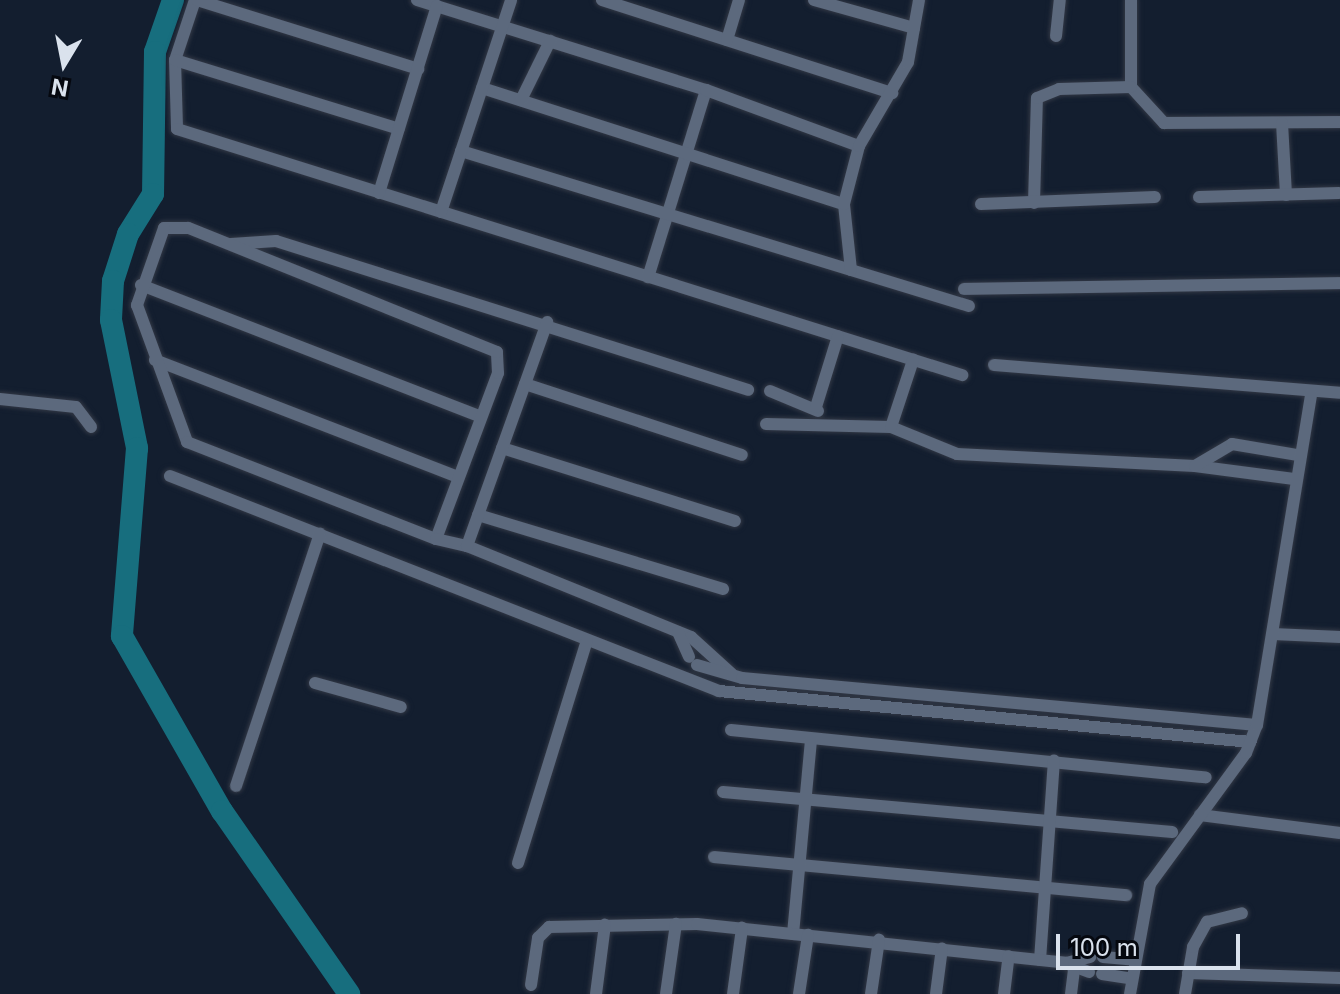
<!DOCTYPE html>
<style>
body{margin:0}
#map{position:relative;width:1340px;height:994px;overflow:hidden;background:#131e2f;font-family:Inter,sans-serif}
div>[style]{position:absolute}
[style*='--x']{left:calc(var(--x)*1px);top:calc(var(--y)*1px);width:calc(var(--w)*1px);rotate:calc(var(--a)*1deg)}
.river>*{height:22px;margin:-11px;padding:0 11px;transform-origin:11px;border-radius:11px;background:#176e7e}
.roads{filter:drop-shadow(0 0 2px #323845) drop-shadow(0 0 2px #323845)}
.street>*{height:12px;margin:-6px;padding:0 6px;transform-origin:6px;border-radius:6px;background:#5c697d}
span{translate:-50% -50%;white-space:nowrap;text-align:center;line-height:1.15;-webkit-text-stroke:6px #05080f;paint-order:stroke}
.north{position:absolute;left:24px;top:24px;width:80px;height:80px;-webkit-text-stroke:6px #05080f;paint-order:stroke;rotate:190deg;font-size:22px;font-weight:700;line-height:32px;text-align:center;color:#dae2ed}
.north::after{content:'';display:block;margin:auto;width:28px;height:36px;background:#dae2ed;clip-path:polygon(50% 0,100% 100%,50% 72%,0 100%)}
.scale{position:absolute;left:1056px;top:934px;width:184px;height:36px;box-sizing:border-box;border:4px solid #dae2ed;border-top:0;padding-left:10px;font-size:24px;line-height:28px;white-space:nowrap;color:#dae2ed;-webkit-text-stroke:6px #05080f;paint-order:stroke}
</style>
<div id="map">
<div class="river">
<i style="--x:173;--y:0;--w:55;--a:109.1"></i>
<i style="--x:155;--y:52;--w:142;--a:90.8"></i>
<i style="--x:153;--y:194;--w:47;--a:122"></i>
<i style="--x:128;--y:234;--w:49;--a:107.7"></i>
<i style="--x:113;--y:281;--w:39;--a:93"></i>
<i style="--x:111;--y:320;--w:131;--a:78.5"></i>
<i style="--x:137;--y:448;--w:189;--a:94.6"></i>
<i style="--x:122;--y:636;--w:202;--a:60.3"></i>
<i style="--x:222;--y:811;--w:223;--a:55.2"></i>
</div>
<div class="roads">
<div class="street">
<i style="--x:195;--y:0;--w:63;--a:108.4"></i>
<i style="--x:175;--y:60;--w:69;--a:88.3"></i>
<i style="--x:177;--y:129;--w:823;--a:17.4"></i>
<i style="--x:197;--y:0;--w:232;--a:17.3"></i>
<i style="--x:417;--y:0;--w:303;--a:17.3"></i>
<i style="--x:706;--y:90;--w:196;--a:107.2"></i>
<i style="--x:602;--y:0;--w:305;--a:17.8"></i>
<i style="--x:814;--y:0;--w:104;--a:15.6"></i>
<i style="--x:1131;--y:0;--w:87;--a:90"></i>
<i style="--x:1131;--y:87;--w:49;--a:47.5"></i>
<i style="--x:1164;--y:123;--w:176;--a:-0.3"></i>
<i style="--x:1056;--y:36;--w:36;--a:-84"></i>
<i style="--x:727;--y:40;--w:42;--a:-73.3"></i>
<i style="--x:175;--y:60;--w:234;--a:17.1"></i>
<i style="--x:482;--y:88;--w:380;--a:17.8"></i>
<i style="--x:706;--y:90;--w:163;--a:20.1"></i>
<i style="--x:521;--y:100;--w:66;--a:-63.8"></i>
<i style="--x:1282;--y:123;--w:72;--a:86.8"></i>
<i style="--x:461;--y:151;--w:531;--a:16.97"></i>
<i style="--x:379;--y:193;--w:196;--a:-72.8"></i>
<i style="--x:1199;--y:197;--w:140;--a:-1.6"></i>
<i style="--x:1034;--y:203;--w:105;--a:-88.4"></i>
<i style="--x:1037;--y:98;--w:24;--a:-22"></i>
<i style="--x:1059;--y:89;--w:72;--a:-1.6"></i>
<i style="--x:981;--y:204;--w:174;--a:-2.3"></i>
<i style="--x:441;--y:212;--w:223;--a:-71.7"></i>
<i style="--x:231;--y:244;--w:45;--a:-3.8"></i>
<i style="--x:276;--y:241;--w:495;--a:17.5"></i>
<i style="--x:851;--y:270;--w:66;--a:-96.1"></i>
<i style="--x:844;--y:204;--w:60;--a:-75.5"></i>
<i style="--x:859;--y:146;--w:97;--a:-59.7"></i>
<i style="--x:908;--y:62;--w:63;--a:-79.9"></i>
<i style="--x:141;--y:285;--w:360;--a:21.2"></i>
<i style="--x:964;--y:289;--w:376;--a:-0.9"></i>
<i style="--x:155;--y:360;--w:323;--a:21.1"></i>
<i style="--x:994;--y:365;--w:347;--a:4.6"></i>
<i style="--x:525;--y:384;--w:228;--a:18.1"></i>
<i style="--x:770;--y:391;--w:52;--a:22.6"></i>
<i style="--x:0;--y:399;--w:76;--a:6"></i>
<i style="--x:76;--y:407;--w:25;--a:53"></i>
<i style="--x:816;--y:407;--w:74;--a:-72.8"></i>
<i style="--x:766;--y:424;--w:125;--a:1.4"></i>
<i style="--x:891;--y:427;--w:71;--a:22.2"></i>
<i style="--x:957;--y:454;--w:238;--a:2.9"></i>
<i style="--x:891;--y:427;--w:71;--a:-71.8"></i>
<i style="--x:502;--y:448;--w:244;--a:17.4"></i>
<i style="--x:170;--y:476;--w:590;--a:21.39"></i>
<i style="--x:719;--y:691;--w:534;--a:5.48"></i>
<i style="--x:1294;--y:479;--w:100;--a:-172.5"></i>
<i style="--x:1195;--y:466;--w:43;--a:-30.7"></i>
<i style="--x:1232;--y:444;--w:67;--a:9.5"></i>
<i style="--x:478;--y:515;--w:256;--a:16.8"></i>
<i style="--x:436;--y:539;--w:177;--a:-69.5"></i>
<i style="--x:498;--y:373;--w:21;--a:-93"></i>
<i style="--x:497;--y:352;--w:333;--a:-158.1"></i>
<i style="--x:188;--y:228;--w:24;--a:180"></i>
<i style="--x:164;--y:228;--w:82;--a:109.3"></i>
<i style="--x:137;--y:305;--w:146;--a:69.9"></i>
<i style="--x:187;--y:442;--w:267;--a:21.3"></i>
<i style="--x:436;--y:539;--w:32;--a:13"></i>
<i style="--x:467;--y:546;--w:242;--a:22.1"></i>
<i style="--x:691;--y:637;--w:55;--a:42.1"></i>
<i style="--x:467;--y:546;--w:238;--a:-70.3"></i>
<i style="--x:678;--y:632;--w:27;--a:66"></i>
<i style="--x:1273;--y:634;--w:67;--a:2.6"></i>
<i style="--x:697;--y:665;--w:47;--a:16.1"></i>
<i style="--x:742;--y:678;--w:517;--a:5.21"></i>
<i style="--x:315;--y:683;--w:89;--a:15.6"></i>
<i style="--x:731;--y:730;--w:477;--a:5.7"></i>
<i style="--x:236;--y:786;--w:266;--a:-71.6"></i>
<i style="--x:723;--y:792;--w:451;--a:5.1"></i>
<i style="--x:1200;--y:815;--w:141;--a:7.3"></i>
<i style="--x:714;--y:857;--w:414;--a:5.3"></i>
<i style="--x:518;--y:863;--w:233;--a:-72.8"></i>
<i style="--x:793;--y:934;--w:196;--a:-84.7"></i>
<i style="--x:1103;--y:957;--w:32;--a:5"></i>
<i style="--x:1040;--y:960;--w:200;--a:-86"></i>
<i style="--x:1089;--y:972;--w:25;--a:-159"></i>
<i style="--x:1066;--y:963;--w:25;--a:-14"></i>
<i style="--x:1188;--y:973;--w:152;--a:1.9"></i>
<i style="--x:1102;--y:974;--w:30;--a:9"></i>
<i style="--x:531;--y:985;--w:48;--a:-81.5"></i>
<i style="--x:538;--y:938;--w:16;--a:-45"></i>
<i style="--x:549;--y:927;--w:148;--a:-1.2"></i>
<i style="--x:697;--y:924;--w:371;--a:6"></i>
<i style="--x:596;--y:994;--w:70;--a:-82.6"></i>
<i style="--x:666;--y:994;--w:71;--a:-81.9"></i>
<i style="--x:733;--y:994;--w:67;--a:-82.2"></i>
<i style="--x:799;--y:994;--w:60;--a:-81.3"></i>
<i style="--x:871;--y:994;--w:55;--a:-81.6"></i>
<i style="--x:936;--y:994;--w:46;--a:-82.6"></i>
<i style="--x:1004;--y:994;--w:38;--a:-83"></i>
<i style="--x:1071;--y:994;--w:32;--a:-83"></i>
<i style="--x:1130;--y:994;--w:112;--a:-79.7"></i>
<i style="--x:1150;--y:884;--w:162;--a:-53.8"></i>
<i style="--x:1246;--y:753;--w:30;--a:-69"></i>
<i style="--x:1257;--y:725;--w:335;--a:-80.7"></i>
<i style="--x:1185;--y:994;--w:48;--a:-80.3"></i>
<i style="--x:1193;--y:947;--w:29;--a:-61"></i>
<i style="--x:1207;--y:922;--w:36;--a:-14"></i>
</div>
</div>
<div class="north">N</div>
<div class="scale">100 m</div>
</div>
